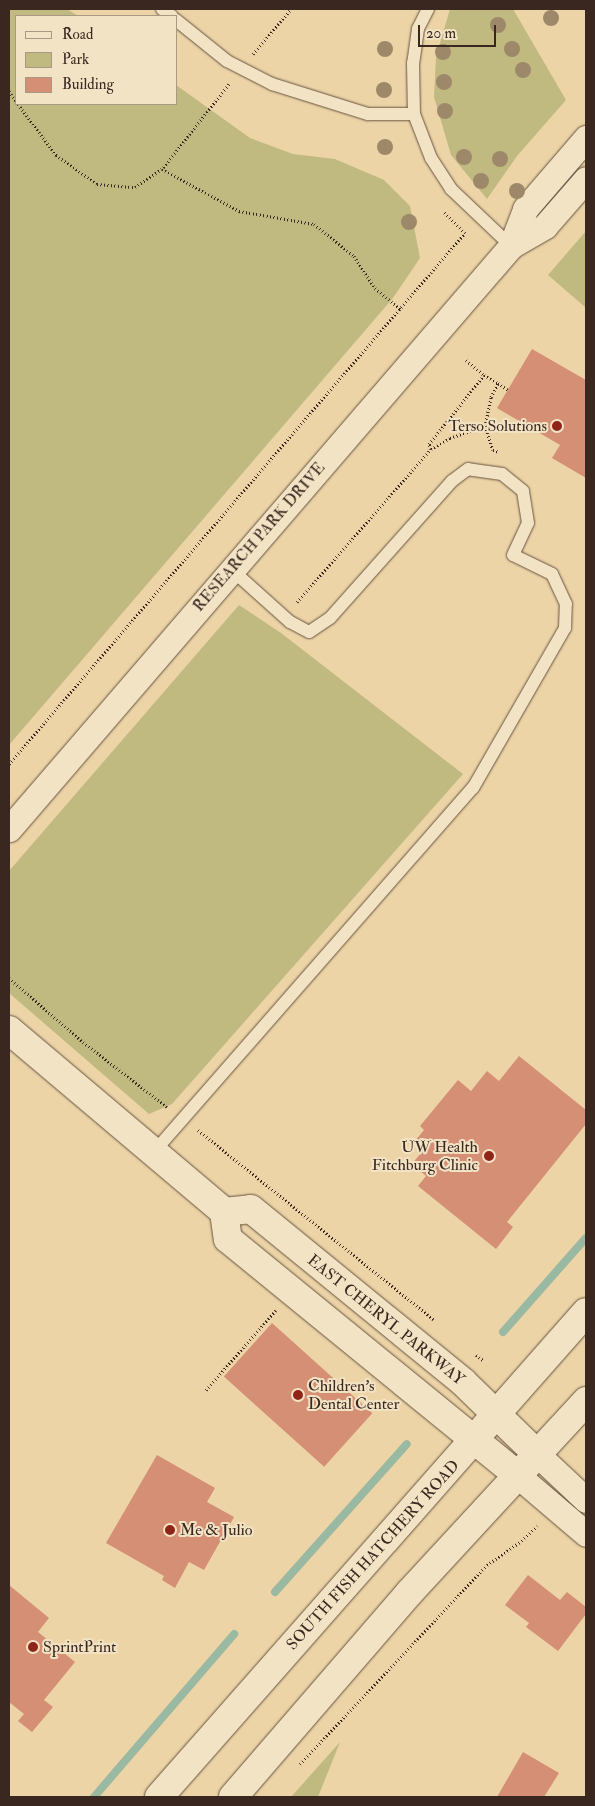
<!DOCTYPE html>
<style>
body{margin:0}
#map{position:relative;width:595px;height:1806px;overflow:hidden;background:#ecd4a6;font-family:"IM FELL Double Pica",serif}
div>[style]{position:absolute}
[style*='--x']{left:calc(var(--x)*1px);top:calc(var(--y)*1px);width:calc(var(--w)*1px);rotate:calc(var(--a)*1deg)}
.green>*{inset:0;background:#c0ba81}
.stream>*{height:8px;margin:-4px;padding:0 4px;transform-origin:4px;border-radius:4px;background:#9ab9a2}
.building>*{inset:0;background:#d48f75;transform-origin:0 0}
.path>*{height:3px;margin-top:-1.5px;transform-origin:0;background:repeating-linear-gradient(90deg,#3a2820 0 1px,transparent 0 3.5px)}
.roads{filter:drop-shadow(0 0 1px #665342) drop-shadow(0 0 1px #665342)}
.lane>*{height:12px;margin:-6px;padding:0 6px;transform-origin:6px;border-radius:6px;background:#f3e3c5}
.street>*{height:25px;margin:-12.5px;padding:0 12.5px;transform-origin:12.5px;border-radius:12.5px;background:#f3e3c5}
.secondary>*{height:28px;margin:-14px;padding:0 14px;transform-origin:14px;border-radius:14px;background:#f3e3c5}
.trees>*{width:16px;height:16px;margin:-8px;border-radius:50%;background:#9d896a}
.dots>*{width:14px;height:14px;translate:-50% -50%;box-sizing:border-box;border:2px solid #f3e3c5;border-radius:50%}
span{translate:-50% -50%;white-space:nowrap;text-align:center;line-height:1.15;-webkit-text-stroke:4px #f3e3c5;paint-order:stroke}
.poi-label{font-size:16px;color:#3a2820}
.right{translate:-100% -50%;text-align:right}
.left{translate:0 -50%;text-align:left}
.street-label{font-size:16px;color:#3a2820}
.frame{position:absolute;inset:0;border:10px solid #3a2820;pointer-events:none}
.legend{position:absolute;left:15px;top:15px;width:162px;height:90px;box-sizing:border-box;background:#f3e3c5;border:1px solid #a99883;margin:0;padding:6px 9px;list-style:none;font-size:15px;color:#3a2820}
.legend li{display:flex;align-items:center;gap:10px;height:25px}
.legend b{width:25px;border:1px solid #a99883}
.scale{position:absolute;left:418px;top:25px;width:78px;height:22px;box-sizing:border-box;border:2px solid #3a2820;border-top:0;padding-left:6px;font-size:15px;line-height:18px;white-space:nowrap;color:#3a2820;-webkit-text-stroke:4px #f3e3c5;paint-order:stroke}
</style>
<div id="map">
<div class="green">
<i style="clip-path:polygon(9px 9px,67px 9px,78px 16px,16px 16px,16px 104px,176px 104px,176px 85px,250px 138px,293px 154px,335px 159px,384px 180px,410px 206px,420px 258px,393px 298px,9px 745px)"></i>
<i style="clip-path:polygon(450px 9px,513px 9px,566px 100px,517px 156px,487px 199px,451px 155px,434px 97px,436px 57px)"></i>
<i style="clip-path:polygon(586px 231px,586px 308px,548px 275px)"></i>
<i style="clip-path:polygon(239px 605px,281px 633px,463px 774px,172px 1104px,149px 1114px,9px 993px,9px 871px)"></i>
<i style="clip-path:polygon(340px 1742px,318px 1797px,291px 1797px)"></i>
</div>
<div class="stream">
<i style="--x:503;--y:1332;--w:125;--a:-48.6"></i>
<i style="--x:275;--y:1592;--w:198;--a:-48.3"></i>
<i style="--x:94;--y:1797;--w:215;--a:-49.3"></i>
</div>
<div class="building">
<i style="clip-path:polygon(532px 349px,586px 380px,586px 478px,552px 458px,560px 445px,497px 408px)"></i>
<i style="clip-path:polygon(519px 1056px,586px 1110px,586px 1124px,507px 1222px,513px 1227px,496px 1249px,418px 1186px,426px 1176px,412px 1164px,425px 1148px,415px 1141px,424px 1130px,420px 1126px,458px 1080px,471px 1091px,487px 1071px,499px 1081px)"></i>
<i style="left:272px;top:1323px;width:135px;height:72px;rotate:42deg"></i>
<i style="clip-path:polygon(157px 1455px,215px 1488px,207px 1502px,234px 1517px,204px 1570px,189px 1562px,175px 1588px,162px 1580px,164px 1576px,106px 1543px)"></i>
<i style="clip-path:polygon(528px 1575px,560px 1600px,567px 1592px,586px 1607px,586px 1614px,558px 1651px,526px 1627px,529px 1623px,505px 1605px)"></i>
<i style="clip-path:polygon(9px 1585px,49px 1618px,38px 1632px,75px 1662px,44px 1700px,53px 1707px,32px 1732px,18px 1721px,24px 1714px,9px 1702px)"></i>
<i style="clip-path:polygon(523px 1752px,559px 1773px,544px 1797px,497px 1797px)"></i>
</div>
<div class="path">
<i style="--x:253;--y:54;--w:59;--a:-49.8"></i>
<i style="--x:229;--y:84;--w:108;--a:128.2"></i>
<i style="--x:162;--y:169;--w:88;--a:28.6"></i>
<i style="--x:239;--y:211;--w:76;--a:9.8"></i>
<i style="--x:314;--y:224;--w:51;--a:38.7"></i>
<i style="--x:354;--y:256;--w:38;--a:57"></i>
<i style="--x:375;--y:288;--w:34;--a:40"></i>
<i style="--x:9;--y:91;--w:12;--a:55"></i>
<i style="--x:18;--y:104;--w:64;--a:53.3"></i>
<i style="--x:56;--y:155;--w:50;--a:35.3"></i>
<i style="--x:97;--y:184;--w:38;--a:5"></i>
<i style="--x:135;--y:187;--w:32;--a:-34"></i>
<i style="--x:466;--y:360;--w:23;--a:40"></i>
<i style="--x:485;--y:426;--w:25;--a:72"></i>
<i style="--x:493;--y:450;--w:6;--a:18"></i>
<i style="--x:431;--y:449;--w:5;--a:-112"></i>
<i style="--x:429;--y:444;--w:88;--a:-51.4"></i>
<i style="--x:484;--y:375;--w:16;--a:30"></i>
<i style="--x:297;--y:602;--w:203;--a:-48.8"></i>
<i style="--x:431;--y:449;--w:22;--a:-30"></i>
<i style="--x:450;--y:438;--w:37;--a:-19"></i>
<i style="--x:485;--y:426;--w:30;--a:-78"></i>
<i style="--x:491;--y:397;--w:16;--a:-63"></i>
<i style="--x:498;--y:383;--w:12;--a:35"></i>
<i style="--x:9;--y:764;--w:700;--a:-49.35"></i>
<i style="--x:465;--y:233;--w:31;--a:-135"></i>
<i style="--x:9;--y:978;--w:98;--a:40.9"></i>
<i style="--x:83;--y:1042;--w:106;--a:37.7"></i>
<i style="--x:198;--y:1130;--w:302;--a:38.8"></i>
<i style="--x:476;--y:1355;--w:9;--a:36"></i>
<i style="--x:206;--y:1390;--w:106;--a:-48.8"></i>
<i style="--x:300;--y:1764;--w:273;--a:-46.8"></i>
<i style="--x:487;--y:1565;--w:39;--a:-35"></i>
<i style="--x:519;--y:1543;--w:25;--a:-43"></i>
</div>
<div class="roads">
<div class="lane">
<i style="--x:162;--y:9;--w:12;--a:35"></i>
<i style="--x:428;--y:9;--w:22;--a:117"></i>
<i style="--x:418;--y:29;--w:34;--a:98"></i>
<i style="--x:413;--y:63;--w:51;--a:88.9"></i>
<i style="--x:414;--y:114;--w:47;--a:68.9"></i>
<i style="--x:431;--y:158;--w:37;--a:57"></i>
<i style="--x:451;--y:189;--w:83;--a:43.5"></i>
<i style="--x:176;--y:20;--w:65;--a:38.8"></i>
<i style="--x:227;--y:61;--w:51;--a:27.1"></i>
<i style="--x:272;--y:84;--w:101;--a:17.4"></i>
<i style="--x:368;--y:114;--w:46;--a:0"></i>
<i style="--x:153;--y:1153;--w:485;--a:-48.8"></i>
<i style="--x:473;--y:788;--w:185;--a:-60.1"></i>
<i style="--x:565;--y:628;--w:24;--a:-88"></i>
<i style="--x:566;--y:604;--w:33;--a:-115"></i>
<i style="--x:552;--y:574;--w:43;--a:-154"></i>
<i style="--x:513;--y:555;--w:35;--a:-65"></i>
<i style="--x:528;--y:523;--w:32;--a:-99"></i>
<i style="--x:523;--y:491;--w:27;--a:-141"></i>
<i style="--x:502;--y:474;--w:34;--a:-172"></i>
<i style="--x:468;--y:469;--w:20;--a:143"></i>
<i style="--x:452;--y:481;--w:183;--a:131.7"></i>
<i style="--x:330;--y:618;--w:25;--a:146"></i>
<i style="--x:309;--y:632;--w:21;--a:-152"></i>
<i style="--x:290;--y:622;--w:79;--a:-138.1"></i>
</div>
<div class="street">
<i style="--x:511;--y:246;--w:40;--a:-69"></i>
<i style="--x:525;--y:209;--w:94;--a:-49.3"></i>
<i style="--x:9;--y:829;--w:769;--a:-49.27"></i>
<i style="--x:511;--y:246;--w:39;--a:-30"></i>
<i style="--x:545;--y:226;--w:62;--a:-48.9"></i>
<i style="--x:537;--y:1454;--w:67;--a:43.2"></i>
<i style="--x:517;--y:1475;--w:91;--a:40.5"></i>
</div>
<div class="secondary">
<i style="--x:9;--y:1030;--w:282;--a:40.2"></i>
<i style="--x:224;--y:1212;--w:27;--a:82"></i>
<i style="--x:228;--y:1239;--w:373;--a:39.2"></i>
<i style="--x:224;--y:1212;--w:27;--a:-6"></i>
<i style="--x:251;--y:1209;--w:274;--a:39.2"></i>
<i style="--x:463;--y:1382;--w:103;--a:44.2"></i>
<i style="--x:159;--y:1797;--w:646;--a:-48.64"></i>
<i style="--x:233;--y:1797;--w:271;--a:-49.2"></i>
<i style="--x:410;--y:1592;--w:260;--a:-47.3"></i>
</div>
</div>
<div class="trees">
<i style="left:551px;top:18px"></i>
<i style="left:498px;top:25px"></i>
<i style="left:385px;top:49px"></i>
<i style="left:512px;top:49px"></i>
<i style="left:443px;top:52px"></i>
<i style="left:523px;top:70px"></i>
<i style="left:444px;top:82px"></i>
<i style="left:384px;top:90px"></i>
<i style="left:445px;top:111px"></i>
<i style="left:385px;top:147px"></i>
<i style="left:464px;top:157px"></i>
<i style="left:500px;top:159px"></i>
<i style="left:481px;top:181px"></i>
<i style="left:517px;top:191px"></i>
<i style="left:409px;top:222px"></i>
</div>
<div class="dots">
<i style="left:557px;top:426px;background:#8f2418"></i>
<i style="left:489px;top:1156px;background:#8f2418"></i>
<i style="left:298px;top:1395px;background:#8f2418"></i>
<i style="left:170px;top:1530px;background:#8f2418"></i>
<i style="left:33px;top:1647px;background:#8f2418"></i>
</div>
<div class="poi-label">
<span class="right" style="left:547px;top:426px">Terso Solutions</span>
<span class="right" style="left:478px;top:1156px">UW Health<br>Fitchburg Clinic</span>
<span class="left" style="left:308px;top:1395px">Children's<br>Dental Center</span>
<span class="left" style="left:180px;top:1530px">Me &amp; Julio</span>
<span class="left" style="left:43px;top:1647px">SprintPrint</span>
</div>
<div class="street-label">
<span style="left:259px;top:537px;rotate:-49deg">RESEARCH PARK DRIVE</span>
<span style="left:386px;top:1320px;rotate:39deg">EAST CHERYL PARKWAY</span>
<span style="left:373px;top:1555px;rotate:-48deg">SOUTH FISH HATCHERY ROAD</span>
</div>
<div class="frame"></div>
<ul class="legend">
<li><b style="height:6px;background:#f3e3c5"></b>Road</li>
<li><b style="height:14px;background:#c0ba81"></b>Park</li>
<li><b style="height:14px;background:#d48f75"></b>Building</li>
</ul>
<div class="scale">20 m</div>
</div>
